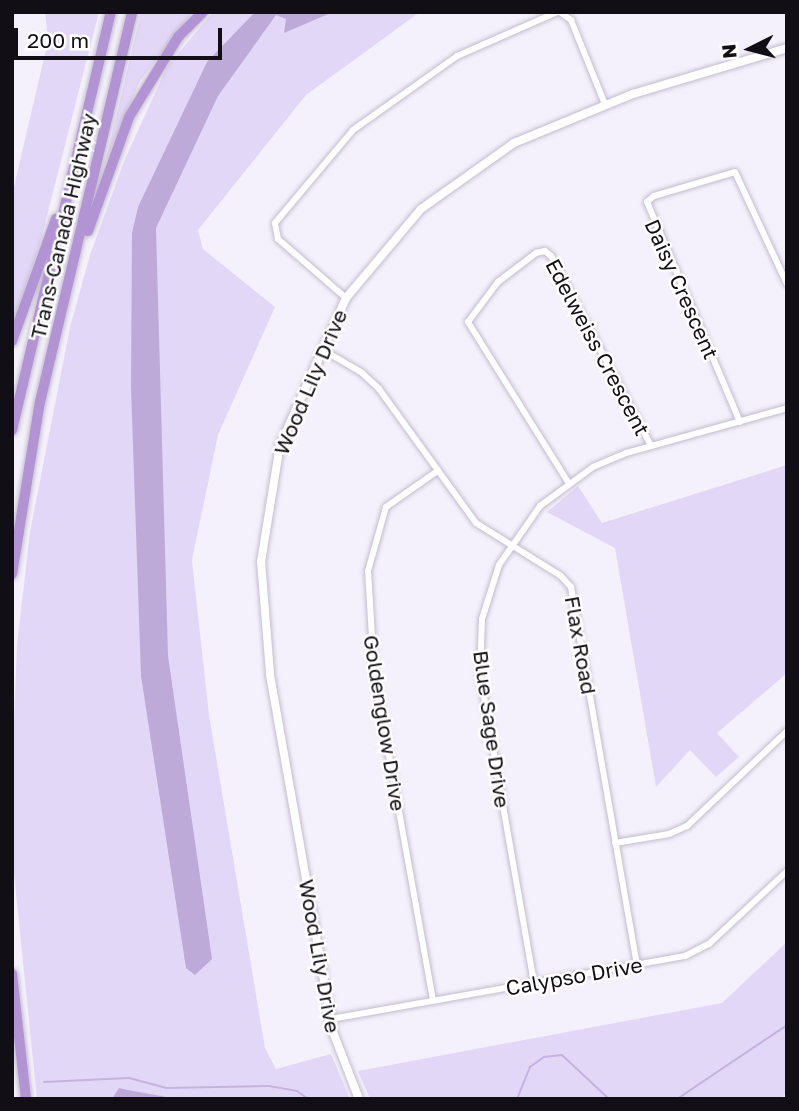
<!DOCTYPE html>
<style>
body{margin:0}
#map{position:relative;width:799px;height:1111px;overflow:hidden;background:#f5f1fc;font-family:"Golos Text",sans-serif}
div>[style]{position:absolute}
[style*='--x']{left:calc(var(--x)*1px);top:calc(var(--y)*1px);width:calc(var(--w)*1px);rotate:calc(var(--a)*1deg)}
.green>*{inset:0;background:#e3d7f7}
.forest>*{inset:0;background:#bdaad8}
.stream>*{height:2px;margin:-1px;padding:0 1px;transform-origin:1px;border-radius:1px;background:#c5b2e0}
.roads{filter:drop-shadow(0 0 2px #c3bcce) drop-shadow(0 0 2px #c3bcce)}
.minor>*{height:6px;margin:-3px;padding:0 3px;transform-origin:3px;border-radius:3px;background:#fff}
.tertiary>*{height:8px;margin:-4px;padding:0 4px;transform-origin:4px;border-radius:4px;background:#fff}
.trunk>*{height:10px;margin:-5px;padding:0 5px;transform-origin:5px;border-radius:5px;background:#b294d4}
span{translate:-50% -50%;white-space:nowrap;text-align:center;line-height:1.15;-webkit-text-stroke:5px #fff;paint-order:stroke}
.street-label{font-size:21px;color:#110f15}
.frame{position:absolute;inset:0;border:14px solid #110f15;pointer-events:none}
.north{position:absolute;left:715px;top:14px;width:70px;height:70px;-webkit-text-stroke:5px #fff;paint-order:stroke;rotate:264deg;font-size:19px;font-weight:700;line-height:28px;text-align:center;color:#110f15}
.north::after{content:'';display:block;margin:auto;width:24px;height:32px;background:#110f15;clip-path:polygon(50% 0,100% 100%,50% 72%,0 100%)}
.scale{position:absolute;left:14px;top:28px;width:208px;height:32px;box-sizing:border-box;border:4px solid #110f15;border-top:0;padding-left:9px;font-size:21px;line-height:24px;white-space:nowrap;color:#110f15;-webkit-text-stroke:5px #fff;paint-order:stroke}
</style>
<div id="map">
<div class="green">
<i style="clip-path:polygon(45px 12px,99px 12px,39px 247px,12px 326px,12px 195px,48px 41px)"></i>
<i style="clip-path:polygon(141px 12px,193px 12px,140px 81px,105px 163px)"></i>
<i style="clip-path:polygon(213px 12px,420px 12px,306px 95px,198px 230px,203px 249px,275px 307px,218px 435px,192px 560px,209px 715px,265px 1048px,276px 1069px,331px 1054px,350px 1099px,37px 1099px,14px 874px,12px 771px,17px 645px,30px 532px,70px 327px,90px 255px,125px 159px,167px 67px)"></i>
<i style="clip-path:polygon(787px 465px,787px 673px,717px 733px,739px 757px,716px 777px,690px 750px,656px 787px,615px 548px,547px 512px,578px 486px,602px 523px)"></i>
<i style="clip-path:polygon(787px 942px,787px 1091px,782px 1099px,370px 1099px,358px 1071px,722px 1003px)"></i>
</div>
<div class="forest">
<i style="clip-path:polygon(255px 12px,333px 12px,284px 33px,286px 19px,276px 15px,218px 96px,156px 228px,168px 656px,212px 959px,195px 975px,186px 968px,141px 676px,131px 388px,132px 233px,138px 207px,207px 62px)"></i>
<i style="clip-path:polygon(119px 1088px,128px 1090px,177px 1099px,112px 1099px)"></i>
</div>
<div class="stream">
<i style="--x:44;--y:1082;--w:85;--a:-2.7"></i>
<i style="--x:129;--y:1078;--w:38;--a:15"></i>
<i style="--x:166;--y:1088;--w:103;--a:-1.1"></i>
<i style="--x:269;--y:1086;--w:28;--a:10"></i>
<i style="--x:297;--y:1091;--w:14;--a:36"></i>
<i style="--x:517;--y:1099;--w:35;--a:-68"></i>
<i style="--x:530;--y:1067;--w:17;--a:-36"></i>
<i style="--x:544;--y:1057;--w:18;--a:-6"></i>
<i style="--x:562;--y:1055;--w:64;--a:43.1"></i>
<i style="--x:677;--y:1099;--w:133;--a:-33.9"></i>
</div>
<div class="roads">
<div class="minor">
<i style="--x:560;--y:12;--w:14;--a:36"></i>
<i style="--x:571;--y:20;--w:91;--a:68"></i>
<i style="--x:346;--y:298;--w:90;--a:-139.1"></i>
<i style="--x:278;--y:239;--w:16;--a:-101"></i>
<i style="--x:275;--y:223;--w:121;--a:-50"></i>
<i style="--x:353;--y:130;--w:128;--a:-35.4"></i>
<i style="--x:457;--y:56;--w:109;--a:-23.7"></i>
<i style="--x:323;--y:350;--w:44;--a:30.1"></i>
<i style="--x:361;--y:372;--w:25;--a:43"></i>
<i style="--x:379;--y:389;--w:165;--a:54.1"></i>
<i style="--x:476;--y:523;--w:100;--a:31.9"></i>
<i style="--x:561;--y:576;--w:15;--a:48"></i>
<i style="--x:571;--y:587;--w:383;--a:80.1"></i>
<i style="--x:740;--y:422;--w:239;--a:-112.9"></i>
<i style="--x:647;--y:202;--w:9;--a:-41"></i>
<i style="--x:654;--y:196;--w:84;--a:-16.5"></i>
<i style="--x:735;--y:172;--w:123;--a:65.1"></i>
<i style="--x:568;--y:482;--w:189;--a:-122"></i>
<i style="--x:468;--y:322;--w:50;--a:-53.1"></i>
<i style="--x:498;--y:282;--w:48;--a:-37.3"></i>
<i style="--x:536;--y:253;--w:9;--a:-13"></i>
<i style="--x:545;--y:251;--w:8;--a:40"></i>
<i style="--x:551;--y:256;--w:215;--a:62.2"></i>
<i style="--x:615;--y:843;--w:55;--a:-9.5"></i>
<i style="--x:669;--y:834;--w:20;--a:-24"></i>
<i style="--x:687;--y:826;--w:138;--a:-43.5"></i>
<i style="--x:534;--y:983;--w:315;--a:-99.9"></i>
<i style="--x:480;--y:673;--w:54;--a:-87.9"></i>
<i style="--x:482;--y:619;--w:57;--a:-72.5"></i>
<i style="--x:499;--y:565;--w:72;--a:-55.2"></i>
<i style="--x:540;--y:506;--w:66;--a:-36.3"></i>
<i style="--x:593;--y:467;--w:36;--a:-23"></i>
<i style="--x:626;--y:453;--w:167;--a:-15.6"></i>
<i style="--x:433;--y:1000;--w:334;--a:-100.2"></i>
<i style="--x:374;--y:671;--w:100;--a:-93.4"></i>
<i style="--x:368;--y:571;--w:66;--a:-74.3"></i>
<i style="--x:386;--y:507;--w:61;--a:-35"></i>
<i style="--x:331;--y:1019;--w:360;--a:-10.1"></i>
<i style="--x:685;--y:956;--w:27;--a:-27"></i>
<i style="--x:709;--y:944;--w:107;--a:-43.1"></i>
</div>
<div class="tertiary">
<i style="--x:359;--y:1099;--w:72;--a:-111.2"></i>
<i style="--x:333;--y:1032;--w:364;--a:-100"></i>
<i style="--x:270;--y:673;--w:111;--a:-94.6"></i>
<i style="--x:261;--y:562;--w:119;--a:-80.8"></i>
<i style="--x:280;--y:445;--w:161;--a:-65.8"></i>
<i style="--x:346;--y:298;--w:116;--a:-49.9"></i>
<i style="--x:421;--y:209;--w:114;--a:-35.4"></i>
<i style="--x:514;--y:143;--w:129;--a:-22.4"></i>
<i style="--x:633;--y:94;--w:161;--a:-16.6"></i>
</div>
<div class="trunk">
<i style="--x:88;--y:231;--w:121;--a:-70.2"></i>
<i style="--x:129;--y:117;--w:94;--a:-58.5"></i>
<i style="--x:178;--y:37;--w:35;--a:-45"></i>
<i style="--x:12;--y:341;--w:130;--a:-70.2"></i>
<i style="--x:12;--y:430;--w:430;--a:-76.7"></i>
<i style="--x:12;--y:574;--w:174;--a:-80.8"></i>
<i style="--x:40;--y:402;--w:401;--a:-76.7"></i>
<i style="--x:12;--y:974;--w:126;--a:83.6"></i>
</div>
</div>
<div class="street-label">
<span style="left:63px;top:226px;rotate:-77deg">Trans-Canada Highway</span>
<span style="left:682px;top:289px;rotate:66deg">Daisy Crescent</span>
<span style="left:598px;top:347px;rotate:62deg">Edelweiss Crescent</span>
<span style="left:310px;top:382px;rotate:-67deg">Wood Lily Drive</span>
<span style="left:581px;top:645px;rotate:80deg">Flax Road</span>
<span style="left:385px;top:723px;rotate:81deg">Goldenglow Drive</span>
<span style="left:492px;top:729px;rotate:82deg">Blue Sage Drive</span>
<span style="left:320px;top:956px;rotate:80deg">Wood Lily Drive</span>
<span style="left:574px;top:976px;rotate:-10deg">Calypso Drive</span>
</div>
<div class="frame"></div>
<div class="north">N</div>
<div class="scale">200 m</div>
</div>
